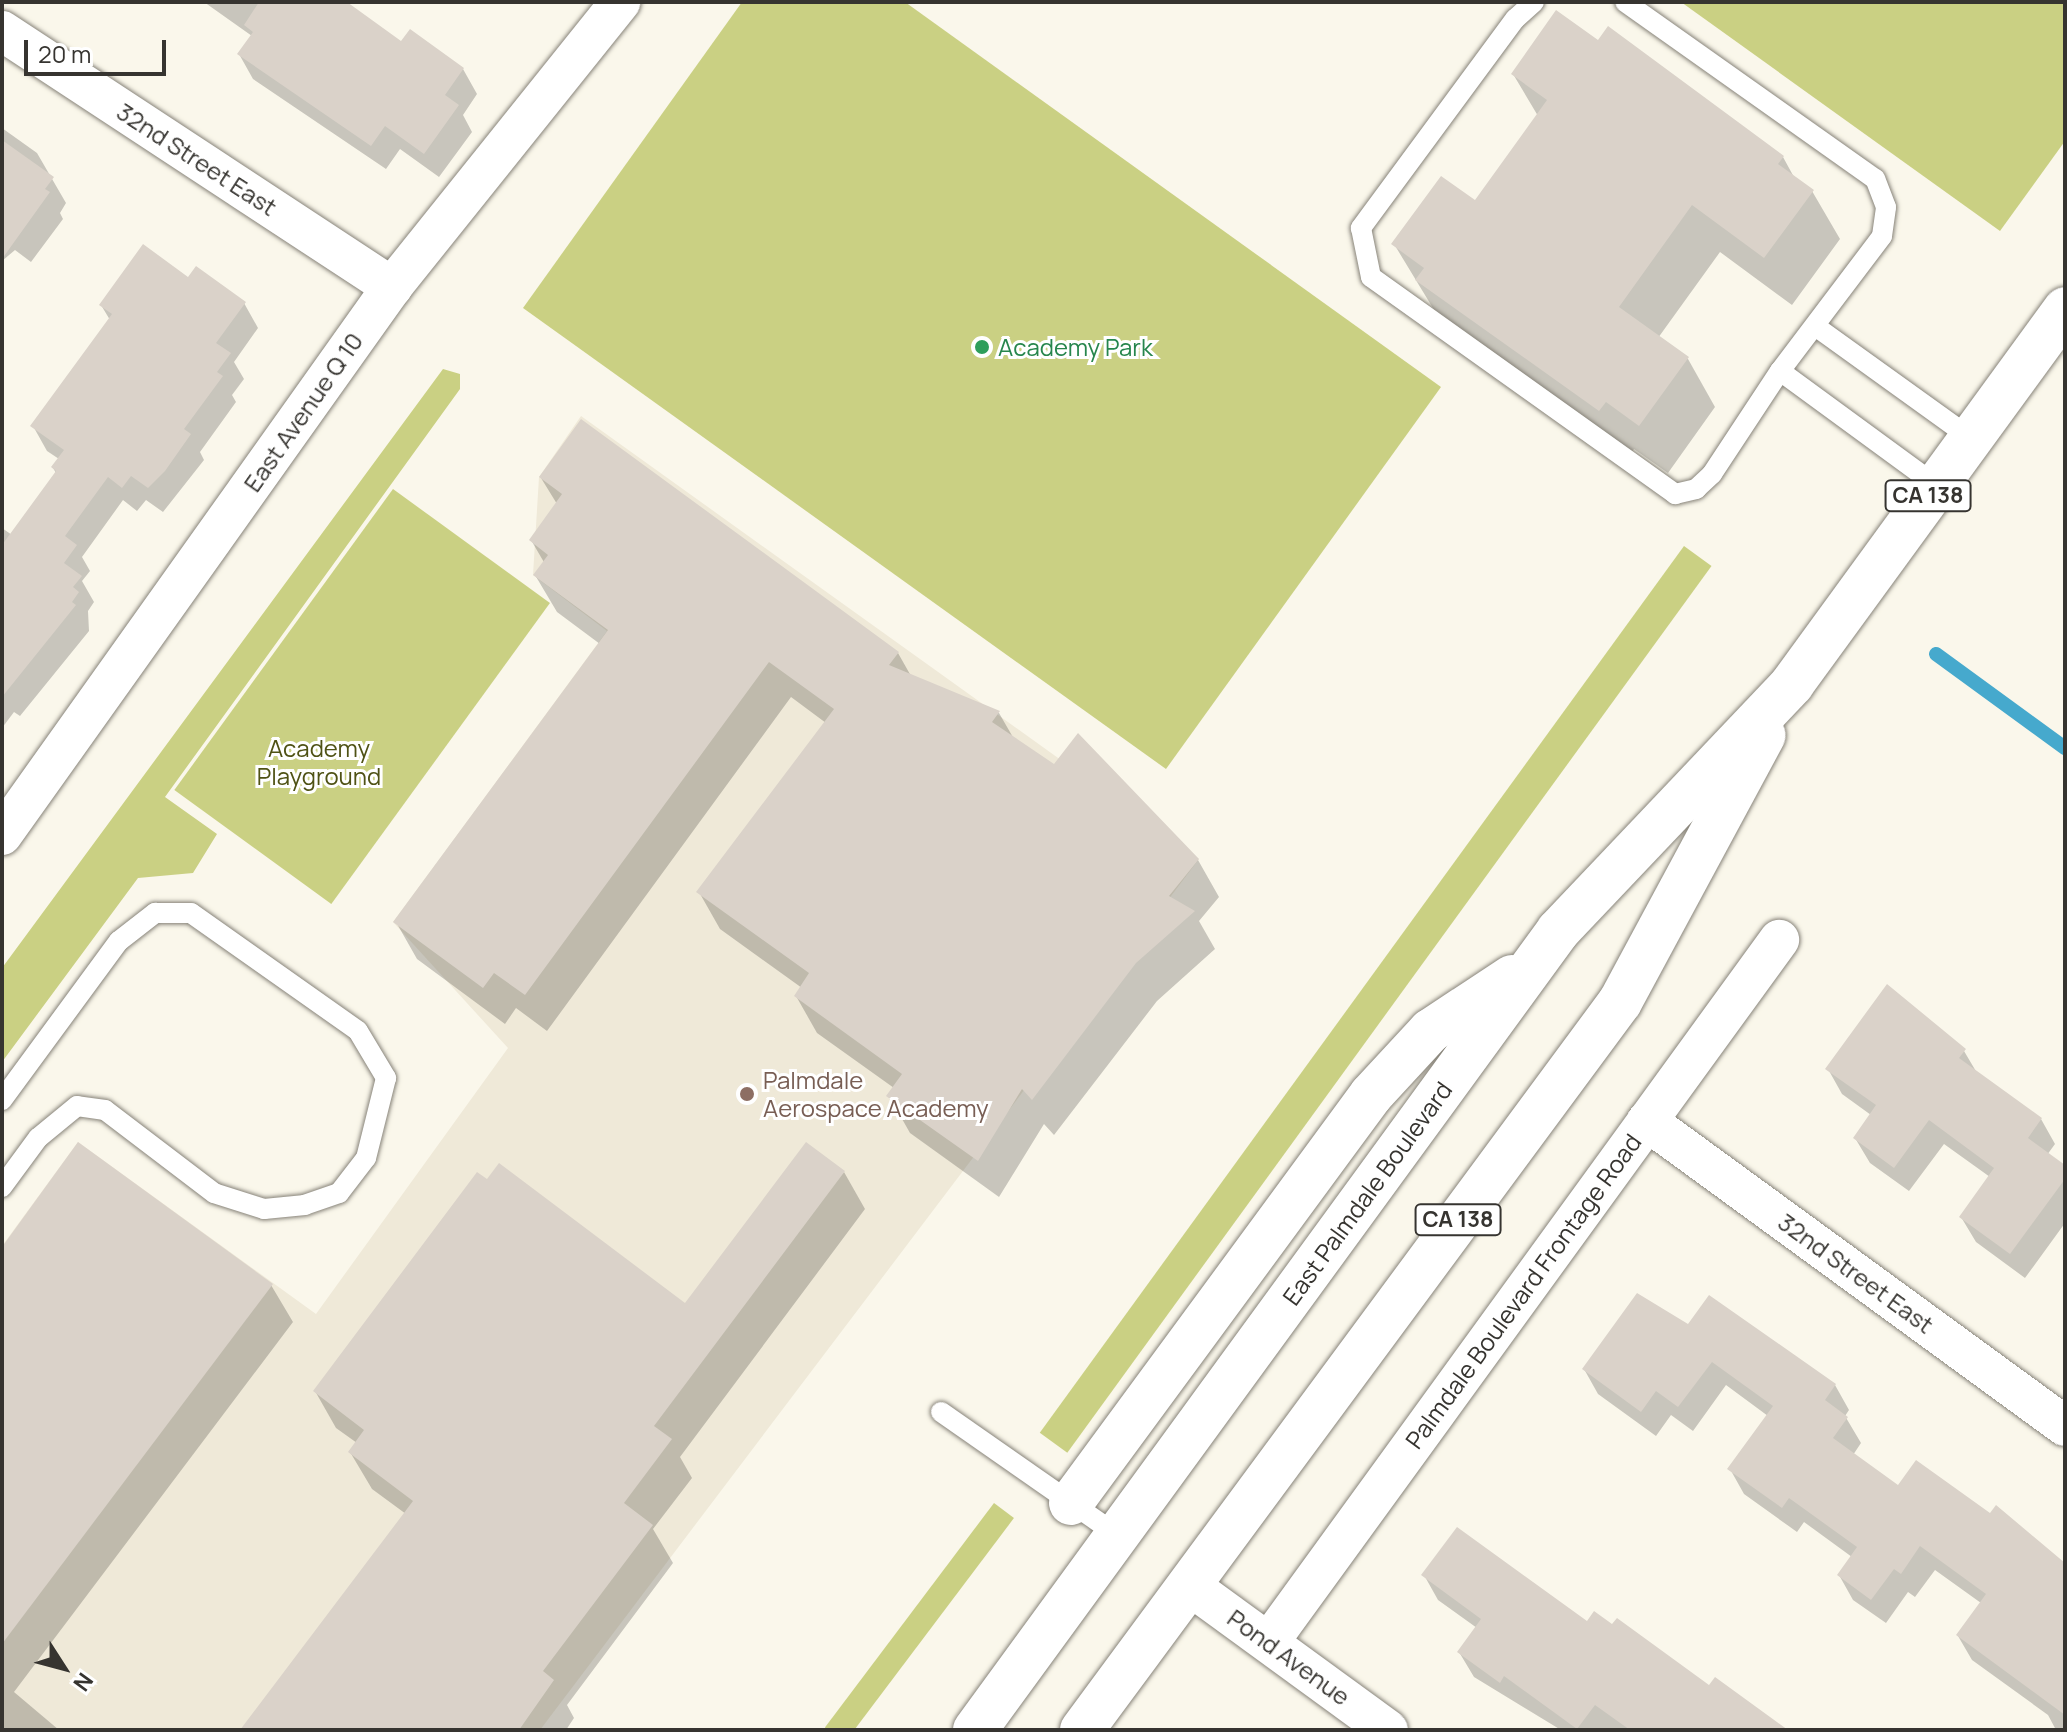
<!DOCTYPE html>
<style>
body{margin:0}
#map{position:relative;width:2067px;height:1732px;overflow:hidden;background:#faf7eb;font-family:Manrope,sans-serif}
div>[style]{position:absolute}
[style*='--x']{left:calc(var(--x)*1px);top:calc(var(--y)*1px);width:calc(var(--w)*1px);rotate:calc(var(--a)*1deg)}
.built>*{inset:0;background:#efe9d8}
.green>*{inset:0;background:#cad083;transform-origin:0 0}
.shadow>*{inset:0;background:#0003}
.stream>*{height:14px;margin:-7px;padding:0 7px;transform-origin:7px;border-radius:7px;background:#46a9cd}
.building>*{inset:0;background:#dad2c9}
.roads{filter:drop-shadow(0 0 2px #878379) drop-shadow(0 0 2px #878379)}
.lane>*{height:20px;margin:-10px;padding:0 10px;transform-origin:10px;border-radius:10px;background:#fff}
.street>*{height:40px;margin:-20px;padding:0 20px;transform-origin:20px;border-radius:20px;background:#fff}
.highway>*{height:44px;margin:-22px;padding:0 22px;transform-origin:22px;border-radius:22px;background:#fff}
.dots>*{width:22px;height:22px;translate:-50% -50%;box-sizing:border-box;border:4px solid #fff;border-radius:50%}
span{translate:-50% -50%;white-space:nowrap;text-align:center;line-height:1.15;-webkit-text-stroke:6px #fff;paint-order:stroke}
.shield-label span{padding:2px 6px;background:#fff;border:2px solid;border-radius:6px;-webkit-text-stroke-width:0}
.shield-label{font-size:22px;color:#363430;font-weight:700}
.street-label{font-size:24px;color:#363430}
.leisure-label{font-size:24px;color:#27864d}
.left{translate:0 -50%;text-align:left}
.park-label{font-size:24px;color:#4f5215}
.education-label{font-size:24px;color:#785e54}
.frame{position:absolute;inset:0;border:4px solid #363430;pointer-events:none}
.north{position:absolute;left:24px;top:1628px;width:80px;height:80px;-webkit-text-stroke:6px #fff;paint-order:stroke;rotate:126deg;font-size:22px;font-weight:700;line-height:32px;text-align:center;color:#363430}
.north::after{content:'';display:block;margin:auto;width:28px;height:36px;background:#363430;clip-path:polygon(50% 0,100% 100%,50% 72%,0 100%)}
.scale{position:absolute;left:24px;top:40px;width:142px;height:36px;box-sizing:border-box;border:4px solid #363430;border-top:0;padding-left:10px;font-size:24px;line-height:28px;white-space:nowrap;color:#363430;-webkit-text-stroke:6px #fff;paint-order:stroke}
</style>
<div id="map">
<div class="built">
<i style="clip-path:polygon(581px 416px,1199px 859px,540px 1730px,2px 1730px,2px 1246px,78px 1142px,316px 1314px,508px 1048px,393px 922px,607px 631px,533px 575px,539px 477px)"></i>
</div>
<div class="green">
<i style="clip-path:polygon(742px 2px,905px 2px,1441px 387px,1166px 769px,523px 308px)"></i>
<i style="clip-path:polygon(1681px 2px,2065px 2px,2065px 141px,2000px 231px)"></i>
<i style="clip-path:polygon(443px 369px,460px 374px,460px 389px,165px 797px,217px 834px,193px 873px,138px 878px,2px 1062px,2px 968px)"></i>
<i style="left:393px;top:489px;width:194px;height:372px;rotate:36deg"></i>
<i style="left:1684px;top:546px;width:34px;height:1096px;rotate:36deg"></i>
<i style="left:994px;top:1503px;width:25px;height:281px;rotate:37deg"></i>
</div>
<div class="shadow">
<i style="clip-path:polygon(204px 2px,343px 2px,402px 44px,463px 69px,477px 94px,463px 115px,472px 132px,439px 177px,400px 149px,386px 169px,253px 79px,239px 54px,252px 36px)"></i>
<i style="clip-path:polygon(1598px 43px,1783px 157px,1795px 179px,1812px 191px,1840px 239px,1792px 305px,1720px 252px,1658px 338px,1688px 359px,1715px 407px,1668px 473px,1634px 449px,1628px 458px,1445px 328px,1394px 244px,1475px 203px,1538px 116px,1513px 74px)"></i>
<i style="clip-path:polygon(2px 128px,37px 153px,66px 203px,60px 213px,63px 219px,31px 262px,15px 250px,2px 261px)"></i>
<i style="clip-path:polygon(188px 280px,244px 303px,258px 328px,234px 362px,244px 379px,232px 395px,236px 402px,200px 452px,204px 460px,163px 512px,146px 500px,137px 511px,123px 500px,82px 557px,90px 571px,82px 581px,94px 602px,88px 611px,89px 631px,20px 716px,14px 712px,2px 728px,2px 528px,12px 535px,56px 473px,53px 468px,59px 459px,47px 451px,33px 426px,110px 320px,101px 305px)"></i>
<i style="clip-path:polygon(541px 478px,898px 653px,911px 676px,999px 713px,1014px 739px,1198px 860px,1219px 897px,1199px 921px,1215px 949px,1157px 1001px,1054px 1135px,1044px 1124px,999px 1197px,910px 1133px,889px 1096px,894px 1088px,817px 1033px,796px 996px,802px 988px,720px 929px,699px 892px,826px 723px,791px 697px,547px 1031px,516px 1008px,505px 1024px,417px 959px,396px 922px,600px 644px,557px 612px,535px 575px,545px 564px,531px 540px,557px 504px)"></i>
<i style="clip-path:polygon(1964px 1051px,1977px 1073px,2041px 1119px,2055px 1144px,2047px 1155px,2065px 1168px,2065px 1223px,2025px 1278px,1976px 1242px,1961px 1217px,1990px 1177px,1944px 1144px,1909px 1191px,1870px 1163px,1855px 1138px,1871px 1115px,1842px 1094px,1828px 1069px)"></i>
<i style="clip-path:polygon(844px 1172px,865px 1209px,680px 1457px,692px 1478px,653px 1529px,673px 1563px,567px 1705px,574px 1718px,566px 1730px,243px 1730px,406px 1514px,372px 1489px,350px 1452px,357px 1443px,336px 1428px,315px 1391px,686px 1306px)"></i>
<i style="clip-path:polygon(2px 1250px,271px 1285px,293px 1322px,14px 1692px,59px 1730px,2px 1730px)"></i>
<i style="clip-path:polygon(1689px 1326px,1835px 1385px,1849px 1410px,1845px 1416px,1861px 1443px,1853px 1455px,1898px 1488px,1990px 1516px,1996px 1508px,2065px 1565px,2065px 1730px,2056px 1730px,2048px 1715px,1972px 1660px,1958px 1636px,1981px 1603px,1935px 1570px,1915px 1597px,1908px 1592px,1886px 1623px,1853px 1600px,1839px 1575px,1852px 1557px,1804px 1522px,1797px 1532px,1744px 1494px,1730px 1469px,1768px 1416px,1726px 1385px,1693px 1431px,1671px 1415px,1656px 1436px,1598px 1394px,1584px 1369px)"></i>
<i style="clip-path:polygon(1424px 1575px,1587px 1624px,1709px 1688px,1776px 1730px,1561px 1730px,1474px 1677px,1459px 1652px,1477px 1628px,1438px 1600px)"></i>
</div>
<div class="stream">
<i style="--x:1936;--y:654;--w:160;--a:36.1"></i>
</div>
<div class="building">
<i style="clip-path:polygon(259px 2px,347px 2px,401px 41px,410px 29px,464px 68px,445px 95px,459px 105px,424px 154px,385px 126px,371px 146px,237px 54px,253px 32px,244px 25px)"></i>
<i style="clip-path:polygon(1556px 10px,1598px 40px,1608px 26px,1784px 156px,1778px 164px,1814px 190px,1764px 258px,1692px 205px,1619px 307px,1689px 357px,1639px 426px,1606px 402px,1599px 411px,1415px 280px,1424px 268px,1391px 244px,1441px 176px,1475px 200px,1547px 100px,1511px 74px)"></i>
<i style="clip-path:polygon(2px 140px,54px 177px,45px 189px,50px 192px,2px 259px)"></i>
<i style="clip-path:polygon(143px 244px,188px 277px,196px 266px,246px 302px,216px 343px,231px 353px,217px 372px,223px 376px,184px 429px,191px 434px,165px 471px,148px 488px,131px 476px,122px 488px,108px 477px,65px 536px,77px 545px,64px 563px,82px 576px,73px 587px,79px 592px,72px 602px,76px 605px,2px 697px,2px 545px,56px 471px,51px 467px,64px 450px,30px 426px,112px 314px,99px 305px)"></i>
<i style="clip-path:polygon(581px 419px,899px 652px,889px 665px,1000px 711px,992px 722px,1054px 764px,1078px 733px,1199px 859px,1169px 896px,1195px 911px,1136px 963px,1032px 1100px,1022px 1089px,978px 1161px,886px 1096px,902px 1074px,794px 996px,809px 973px,696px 892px,834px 709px,769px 662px,525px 995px,494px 973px,483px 988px,393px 922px,608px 630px,533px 575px,548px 555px,529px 540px,562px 494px,539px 477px)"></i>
<i style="clip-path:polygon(1887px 984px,1966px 1049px,1959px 1058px,2042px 1118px,2028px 1138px,2065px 1165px,2065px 1179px,2010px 1254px,1959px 1217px,1994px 1168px,1929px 1120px,1894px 1168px,1853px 1138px,1876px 1105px,1825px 1069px)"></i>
<i style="clip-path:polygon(78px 1142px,273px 1284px,2px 1644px,2px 1247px)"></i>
<i style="clip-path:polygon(806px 1142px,845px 1171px,654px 1426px,672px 1439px,624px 1503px,653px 1525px,543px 1671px,554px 1680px,519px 1730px,240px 1730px,413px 1501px,348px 1452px,364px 1430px,313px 1391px,477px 1172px,487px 1179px,499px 1163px,685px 1303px)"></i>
<i style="clip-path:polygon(1637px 1293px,1688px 1324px,1709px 1295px,1836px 1384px,1825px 1400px,1848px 1417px,1833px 1438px,1898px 1485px,1916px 1460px,1990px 1513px,1996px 1505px,2065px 1563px,2065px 1715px,1956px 1635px,1986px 1594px,1920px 1546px,1901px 1574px,1894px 1569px,1871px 1600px,1837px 1575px,1857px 1547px,1789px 1498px,1782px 1508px,1727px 1469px,1773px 1406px,1712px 1362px,1678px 1407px,1656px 1391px,1641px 1412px,1582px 1369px)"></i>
<i style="clip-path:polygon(1457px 1527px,1587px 1621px,1594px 1611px,1612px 1624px,1617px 1618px,1709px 1685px,1715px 1677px,1788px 1730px,1630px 1730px,1595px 1705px,1577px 1729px,1504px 1676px,1500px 1683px,1457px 1652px,1481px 1619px,1421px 1575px)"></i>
</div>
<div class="roads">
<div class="lane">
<i style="--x:1534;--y:2;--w:25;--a:138"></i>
<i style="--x:1515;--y:19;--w:260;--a:126.4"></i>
<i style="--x:1361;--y:228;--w:50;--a:78.5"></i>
<i style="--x:1371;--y:277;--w:374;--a:35.5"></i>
<i style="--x:1675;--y:494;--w:22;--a:-13"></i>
<i style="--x:1696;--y:489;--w:22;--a:-43"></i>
<i style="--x:1712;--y:474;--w:123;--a:-56.6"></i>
<i style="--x:1780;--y:371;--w:169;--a:-52.9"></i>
<i style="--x:1882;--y:236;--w:29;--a:-82"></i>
<i style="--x:1886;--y:207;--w:30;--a:-111"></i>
<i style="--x:1875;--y:179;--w:306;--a:-144.7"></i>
<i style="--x:1815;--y:326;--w:192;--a:35.7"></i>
<i style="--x:1780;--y:371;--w:193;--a:36.2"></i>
<i style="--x:2;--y:1100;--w:197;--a:-53.7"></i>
<i style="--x:119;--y:941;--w:46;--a:-37.9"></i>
<i style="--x:155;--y:913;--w:36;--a:0"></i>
<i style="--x:191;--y:913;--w:204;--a:35.2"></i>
<i style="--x:358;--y:1031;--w:55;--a:59.2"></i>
<i style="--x:386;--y:1078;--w:82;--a:104"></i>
<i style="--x:366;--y:1158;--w:44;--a:127.6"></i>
<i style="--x:339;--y:1193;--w:36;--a:161"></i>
<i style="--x:305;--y:1205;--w:41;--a:174.4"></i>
<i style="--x:264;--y:1209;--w:52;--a:-162.3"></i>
<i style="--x:214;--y:1193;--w:137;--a:-142.7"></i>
<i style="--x:105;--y:1110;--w:28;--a:-172"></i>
<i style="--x:77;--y:1106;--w:50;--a:140.6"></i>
<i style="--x:38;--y:1138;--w:61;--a:126.3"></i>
<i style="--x:941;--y:1412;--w:215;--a:34.9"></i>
</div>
<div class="street">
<i style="--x:2;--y:31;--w:467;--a:33.3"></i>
<i style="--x:2;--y:835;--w:673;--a:-54.56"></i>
<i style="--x:392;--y:287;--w:365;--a:-51.3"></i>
<i style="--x:1647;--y:1121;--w:517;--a:36.12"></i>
<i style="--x:1189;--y:1585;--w:246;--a:36.1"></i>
<i style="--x:1269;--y:1642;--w:868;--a:-54"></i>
</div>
<div class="highway">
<i style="--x:1071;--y:1503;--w:506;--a:-53.67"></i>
<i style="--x:1371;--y:1095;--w:87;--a:-47.3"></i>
<i style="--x:1430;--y:1031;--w:98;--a:-33.4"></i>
<i style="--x:975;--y:1730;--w:989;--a:-53.88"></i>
<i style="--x:1558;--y:931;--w:340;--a:-46.5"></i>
<i style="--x:1792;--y:684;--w:464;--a:-53.9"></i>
<i style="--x:1082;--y:1730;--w:905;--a:-53.54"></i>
<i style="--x:1620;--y:1002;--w:303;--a:-61.7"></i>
</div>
</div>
<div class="dots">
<i style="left:982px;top:347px;background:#2e9e5b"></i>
<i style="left:747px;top:1094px;background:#8d6e63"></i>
</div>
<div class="shield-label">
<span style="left:1928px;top:496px">CA 138</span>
<span style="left:1458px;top:1220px">CA 138</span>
</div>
<div class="street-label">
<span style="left:197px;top:159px;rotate:33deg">32nd Street East</span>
<span style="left:303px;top:412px;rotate:-55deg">East Avenue Q 10</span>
<span style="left:1367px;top:1193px;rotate:-54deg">East Palmdale Boulevard</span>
<span style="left:1856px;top:1273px;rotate:36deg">32nd Street East</span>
<span style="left:1523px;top:1291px;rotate:-54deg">Palmdale Boulevard Frontage Road</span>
<span style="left:1289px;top:1657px;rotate:36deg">Pond Avenue</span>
</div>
<div class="leisure-label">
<span class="left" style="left:998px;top:347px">Academy Park</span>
</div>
<div class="park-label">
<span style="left:319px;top:762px">Academy<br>Playground</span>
</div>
<div class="education-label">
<span class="left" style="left:763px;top:1094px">Palmdale<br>Aerospace Academy</span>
</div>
<div class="frame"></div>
<div class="north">N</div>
<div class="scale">20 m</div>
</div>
